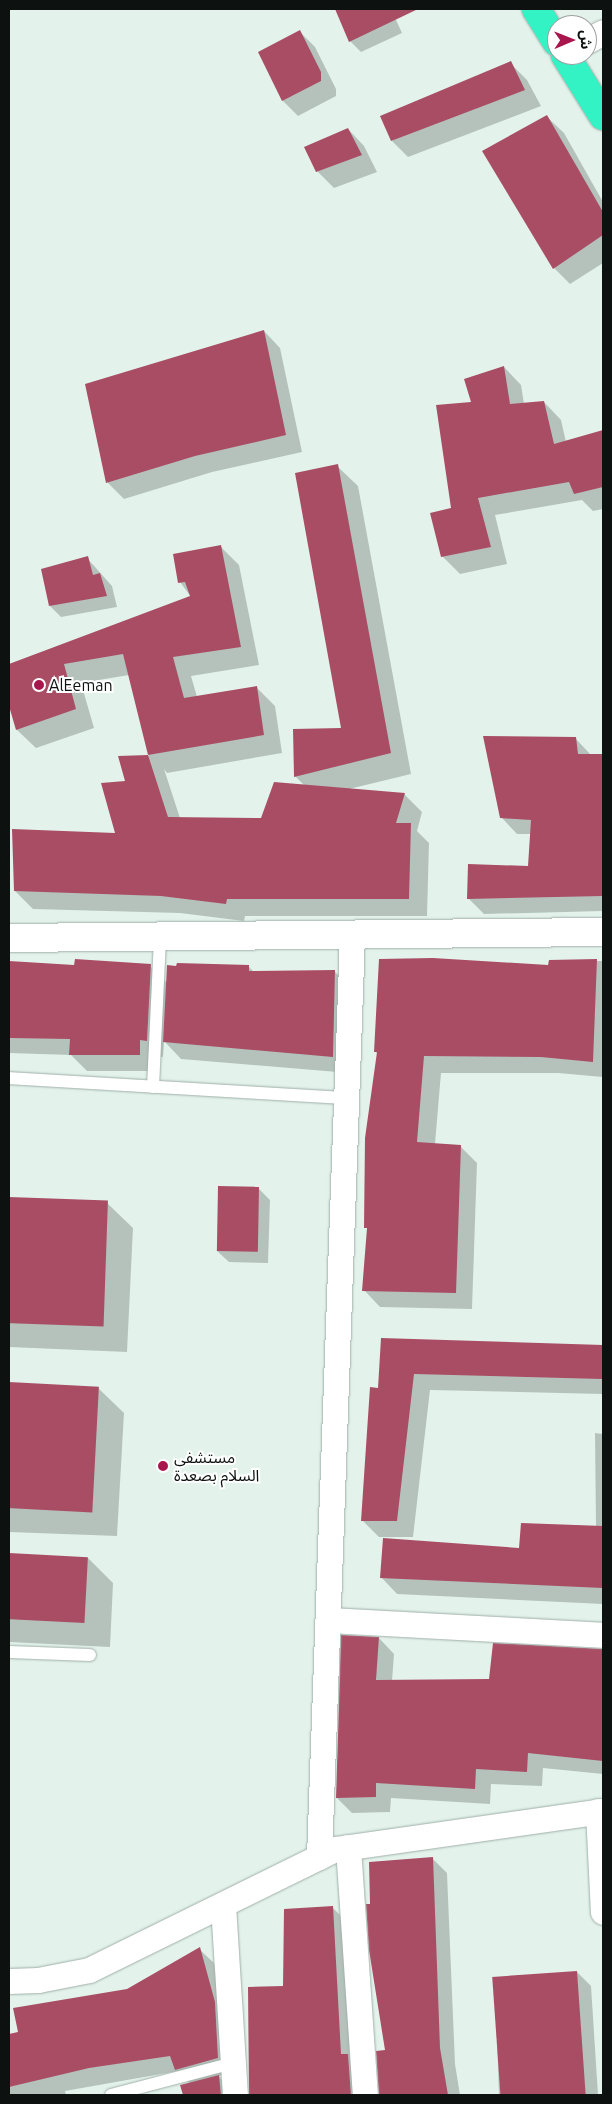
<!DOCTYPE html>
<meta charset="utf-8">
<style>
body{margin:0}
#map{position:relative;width:612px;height:2104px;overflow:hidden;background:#e3f3ec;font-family:Ubuntu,"Noto Sans Arabic",sans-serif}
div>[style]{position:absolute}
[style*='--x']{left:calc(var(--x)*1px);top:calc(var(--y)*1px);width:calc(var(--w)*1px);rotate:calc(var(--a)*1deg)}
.shadow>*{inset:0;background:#0003}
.building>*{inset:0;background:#a94d65;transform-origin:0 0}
.roads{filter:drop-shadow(0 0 1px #a0afa8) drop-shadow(0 0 1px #a0afa8)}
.service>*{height:12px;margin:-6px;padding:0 6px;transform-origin:6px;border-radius:6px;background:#fff}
.minor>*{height:25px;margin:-12.5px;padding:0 12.5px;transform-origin:12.5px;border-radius:12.5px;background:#fff}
.tertiary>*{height:28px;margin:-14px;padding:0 14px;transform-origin:14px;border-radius:14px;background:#fff}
.trunk>*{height:28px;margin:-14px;padding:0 14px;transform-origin:14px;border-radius:14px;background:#33f2c3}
.dots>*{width:14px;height:14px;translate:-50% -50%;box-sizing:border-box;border:2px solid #fff;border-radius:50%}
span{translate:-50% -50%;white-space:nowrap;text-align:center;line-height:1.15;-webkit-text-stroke:4px #fff;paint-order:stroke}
.poi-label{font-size:16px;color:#0d1210}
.left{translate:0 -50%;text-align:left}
.frame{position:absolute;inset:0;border:10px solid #0d1210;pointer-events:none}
.north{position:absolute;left:547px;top:15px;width:50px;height:50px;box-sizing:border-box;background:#fff;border:1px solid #9ea09f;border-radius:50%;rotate:89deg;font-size:14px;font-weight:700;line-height:20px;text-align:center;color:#0d1210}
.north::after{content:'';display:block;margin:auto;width:18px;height:22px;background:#a9164e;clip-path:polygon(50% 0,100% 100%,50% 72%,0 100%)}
</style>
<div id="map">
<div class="shadow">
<i style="clip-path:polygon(336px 9px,391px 9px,402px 33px,361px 52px,350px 41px)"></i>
<i style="clip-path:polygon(300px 32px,315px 47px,336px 89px,336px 96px,298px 116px,283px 101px,260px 53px)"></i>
<i style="clip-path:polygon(510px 63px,527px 80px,541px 106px,408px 157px,392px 141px)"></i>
<i style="clip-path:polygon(547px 117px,564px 133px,603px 202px,603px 263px,570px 284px,554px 268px)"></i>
<i style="clip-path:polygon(348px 129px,364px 146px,377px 172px,334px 188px,317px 171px)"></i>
<i style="clip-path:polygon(264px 331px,280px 348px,302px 452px,212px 472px,124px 499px,108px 483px,87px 385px)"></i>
<i style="clip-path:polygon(504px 367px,521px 385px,524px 404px,544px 402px,561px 420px,566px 442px,603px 431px,603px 509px,593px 511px,582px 500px,495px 515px,507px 564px,460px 574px,442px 556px,472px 403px)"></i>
<i style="clip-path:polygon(337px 466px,358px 486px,411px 774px,349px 789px,404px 794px,422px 812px,417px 831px,429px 843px,427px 916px,245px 916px,244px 921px,180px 913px,33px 909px,15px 891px,117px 835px,126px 782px,120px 757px,149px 756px,129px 675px,81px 683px,94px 728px,36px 748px,17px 730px,9px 702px,9px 665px,191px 597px,180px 582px,220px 546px,239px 565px,259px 665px,191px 676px,197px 697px,257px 688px,275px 706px,282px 753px,167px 773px,164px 769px,180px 818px,262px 819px,304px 785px,295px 776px,343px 729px)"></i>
<i style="clip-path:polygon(87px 558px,112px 586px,117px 607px,61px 617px,50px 606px)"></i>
<i style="clip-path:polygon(575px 738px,591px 755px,603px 755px,603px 911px,484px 914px,468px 898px,529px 868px,531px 834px,517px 834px,502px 818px)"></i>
<i style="clip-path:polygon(550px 961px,603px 961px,603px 1077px,558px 1073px,441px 1073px,435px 1144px,460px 1146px,477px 1163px,472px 1309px,380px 1307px,364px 1290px,378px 1055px,376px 1052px,549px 967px)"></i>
<i style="clip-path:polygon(9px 962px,76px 966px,150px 966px,167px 983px,249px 967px,254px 972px,334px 971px,351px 987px,349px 1073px,181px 1059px,164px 1041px,163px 1057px,156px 1056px,156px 1071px,87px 1071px,71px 1055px,9px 1053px)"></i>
<i style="clip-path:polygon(258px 1188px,270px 1200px,268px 1263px,229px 1262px,217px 1251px)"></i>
<i style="clip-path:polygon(9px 1198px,107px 1203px,133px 1228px,127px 1352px,9px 1347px)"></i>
<i style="clip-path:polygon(382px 1340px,603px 1347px,603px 1394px,430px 1390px,413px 1537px,379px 1537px,363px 1521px,380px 1389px)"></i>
<i style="clip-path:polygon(9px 1384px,98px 1388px,124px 1413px,117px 1536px,9px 1532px)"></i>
<i style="clip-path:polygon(595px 1433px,603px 1434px,603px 1604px,397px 1594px,381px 1577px,520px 1549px,596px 1527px)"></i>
<i style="clip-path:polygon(9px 1554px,88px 1558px,113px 1583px,110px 1647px,9px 1642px)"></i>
<i style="clip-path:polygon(379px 1638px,394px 1654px,392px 1681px,490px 1680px,494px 1645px,603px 1650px,603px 1774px,543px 1768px,542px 1786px,491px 1784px,490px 1804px,391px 1798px,390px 1812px,352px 1813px,337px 1798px)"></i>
<i style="clip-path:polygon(432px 1858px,447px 1873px,455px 2064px,460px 2095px,379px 2095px,378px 2052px,386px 2051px,372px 1905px)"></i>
<i style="clip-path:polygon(332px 1907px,347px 1922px,364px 2095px,249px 2095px,249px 1988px,284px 1987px)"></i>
<i style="clip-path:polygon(199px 1949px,214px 1963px,229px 2017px,232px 2073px,219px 2076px,234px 2095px,184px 2095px,181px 2086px,190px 2084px,178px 2071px,65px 2091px,66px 2095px,9px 2095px,9px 2036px,127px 1991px)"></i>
<i style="clip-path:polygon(577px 1972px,591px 1986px,598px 2095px,499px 2095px,495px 1982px)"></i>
</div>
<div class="building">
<i style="clip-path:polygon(335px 9px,418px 9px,349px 42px)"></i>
<i style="clip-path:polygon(300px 30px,321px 72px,321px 81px,282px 101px,258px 52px)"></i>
<i style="clip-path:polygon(511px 61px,525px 90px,391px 141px,380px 116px)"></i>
<i style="clip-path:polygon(547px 115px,603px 212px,603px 235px,553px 269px,482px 151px)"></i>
<i style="clip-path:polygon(348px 128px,362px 155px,316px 172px,304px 147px)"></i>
<i style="clip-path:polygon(264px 330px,286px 435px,195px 456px,106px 483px,85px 384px)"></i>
<i style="clip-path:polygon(504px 366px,510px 404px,544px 401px,554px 444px,603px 430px,603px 487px,574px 494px,569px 482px,478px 498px,491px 547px,441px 557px,430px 513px,451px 508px,436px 405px,471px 402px,464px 379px)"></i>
<i style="clip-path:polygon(338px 464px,391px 753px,294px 777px,293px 729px,341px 728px,295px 473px)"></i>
<i style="clip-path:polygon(221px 545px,241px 647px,173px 657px,184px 698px,257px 686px,264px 735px,148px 755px,123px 654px,64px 664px,76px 709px,16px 730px,9px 706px,9px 664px,190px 596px,185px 582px,178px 583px,173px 554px)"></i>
<i style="clip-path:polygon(88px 556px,93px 575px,100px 573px,107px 596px,49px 606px,41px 569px)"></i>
<i style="clip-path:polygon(483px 736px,576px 737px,578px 754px,603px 754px,603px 896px,467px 899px,468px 864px,528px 866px,531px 820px,500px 818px)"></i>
<i style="clip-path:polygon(148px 755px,168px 817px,261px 818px,274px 782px,405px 793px,396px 823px,411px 823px,409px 899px,227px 899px,226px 904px,161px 896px,14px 891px,12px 829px,115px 833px,101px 783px,125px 781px,118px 756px)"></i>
<i style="clip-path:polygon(433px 958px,548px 965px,549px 960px,597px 959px,593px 1062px,541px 1057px,424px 1056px,417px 1142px,461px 1145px,456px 1293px,362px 1291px,367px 1228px,364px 1228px,365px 1138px,377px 1052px,374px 1052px,379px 959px)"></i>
<i style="clip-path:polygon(75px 959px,151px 964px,147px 1041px,140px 1040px,140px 1055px,69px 1055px,70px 1039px,9px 1038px,9px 961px,74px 965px)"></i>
<i style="clip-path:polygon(177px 963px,249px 965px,249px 971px,335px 970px,333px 1057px,163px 1042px,167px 965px,176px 966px)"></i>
<i style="left:218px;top:1186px;width:41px;height:65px;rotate:1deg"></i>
<i style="left:9px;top:1197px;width:99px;height:126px;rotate:2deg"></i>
<i style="clip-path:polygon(381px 1338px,603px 1345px,602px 1379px,414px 1374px,397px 1521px,361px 1521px,370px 1387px,378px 1388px)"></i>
<i style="left:9px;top:1382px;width:90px;height:126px;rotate:3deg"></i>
<i style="clip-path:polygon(521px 1523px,603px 1526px,603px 1588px,380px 1578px,383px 1538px,519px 1548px)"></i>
<i style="left:9px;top:1553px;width:79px;height:66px;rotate:3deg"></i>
<i style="clip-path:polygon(341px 1635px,379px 1637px,376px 1680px,489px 1679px,493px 1643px,603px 1649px,603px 1761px,528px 1753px,527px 1772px,476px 1769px,475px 1789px,376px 1783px,376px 1797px,336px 1798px)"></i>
<i style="clip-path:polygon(433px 1857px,440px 2048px,448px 2095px,379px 2095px,376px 2051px,385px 2050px,369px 1950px,366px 1904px,370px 1904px,369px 1862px)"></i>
<i style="clip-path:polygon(333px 1906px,341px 2054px,348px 2054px,351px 2095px,249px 2095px,248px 1987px,283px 1986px,284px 1909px)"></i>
<i style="clip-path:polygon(200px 1947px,215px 2002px,218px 2058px,175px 2070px,170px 2056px,89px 2068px,9px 2087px,9px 2034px,18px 2032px,13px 2008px,127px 1989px)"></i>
<i style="left:577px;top:1971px;width:124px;height:85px;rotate:86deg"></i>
<i style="clip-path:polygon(219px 2075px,221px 2095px,183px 2095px,180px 2085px)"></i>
</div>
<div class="roads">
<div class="service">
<i style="--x:9;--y:1078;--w:338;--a:3.4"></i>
<i style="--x:153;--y:1087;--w:151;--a:-87.3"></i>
<i style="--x:9;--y:1652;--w:81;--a:2.1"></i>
<i style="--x:111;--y:2095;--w:126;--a:-14.7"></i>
</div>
<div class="minor">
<i style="--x:587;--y:41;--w:18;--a:-29"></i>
<i style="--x:328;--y:1620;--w:275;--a:3.1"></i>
<i style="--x:598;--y:1811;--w:101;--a:87.2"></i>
<i style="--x:348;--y:1847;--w:249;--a:86.1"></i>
<i style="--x:319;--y:1857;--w:923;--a:-87.95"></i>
<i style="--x:223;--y:1905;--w:190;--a:86.4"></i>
<i style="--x:9;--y:1981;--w:29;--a:-2"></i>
<i style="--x:38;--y:1980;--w:52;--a:-11.1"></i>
<i style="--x:89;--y:1970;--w:274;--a:-26.2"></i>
<i style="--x:335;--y:1849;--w:271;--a:-8.1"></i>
</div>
<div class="tertiary">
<i style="--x:9;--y:938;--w:594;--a:-0.58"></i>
</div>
<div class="trunk">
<i style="--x:536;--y:9;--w:39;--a:58"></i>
<i style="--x:565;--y:55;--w:72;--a:58.1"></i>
</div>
</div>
<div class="dots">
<i style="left:39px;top:685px;background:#a9164e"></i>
<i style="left:163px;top:1466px;background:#a9164e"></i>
</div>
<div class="poi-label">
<span class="left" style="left:49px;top:685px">AlEeman</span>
<span class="left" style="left:174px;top:1466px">مستشفى<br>السلام بصعدة</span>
</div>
<div class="frame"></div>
<div class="north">ش</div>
</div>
